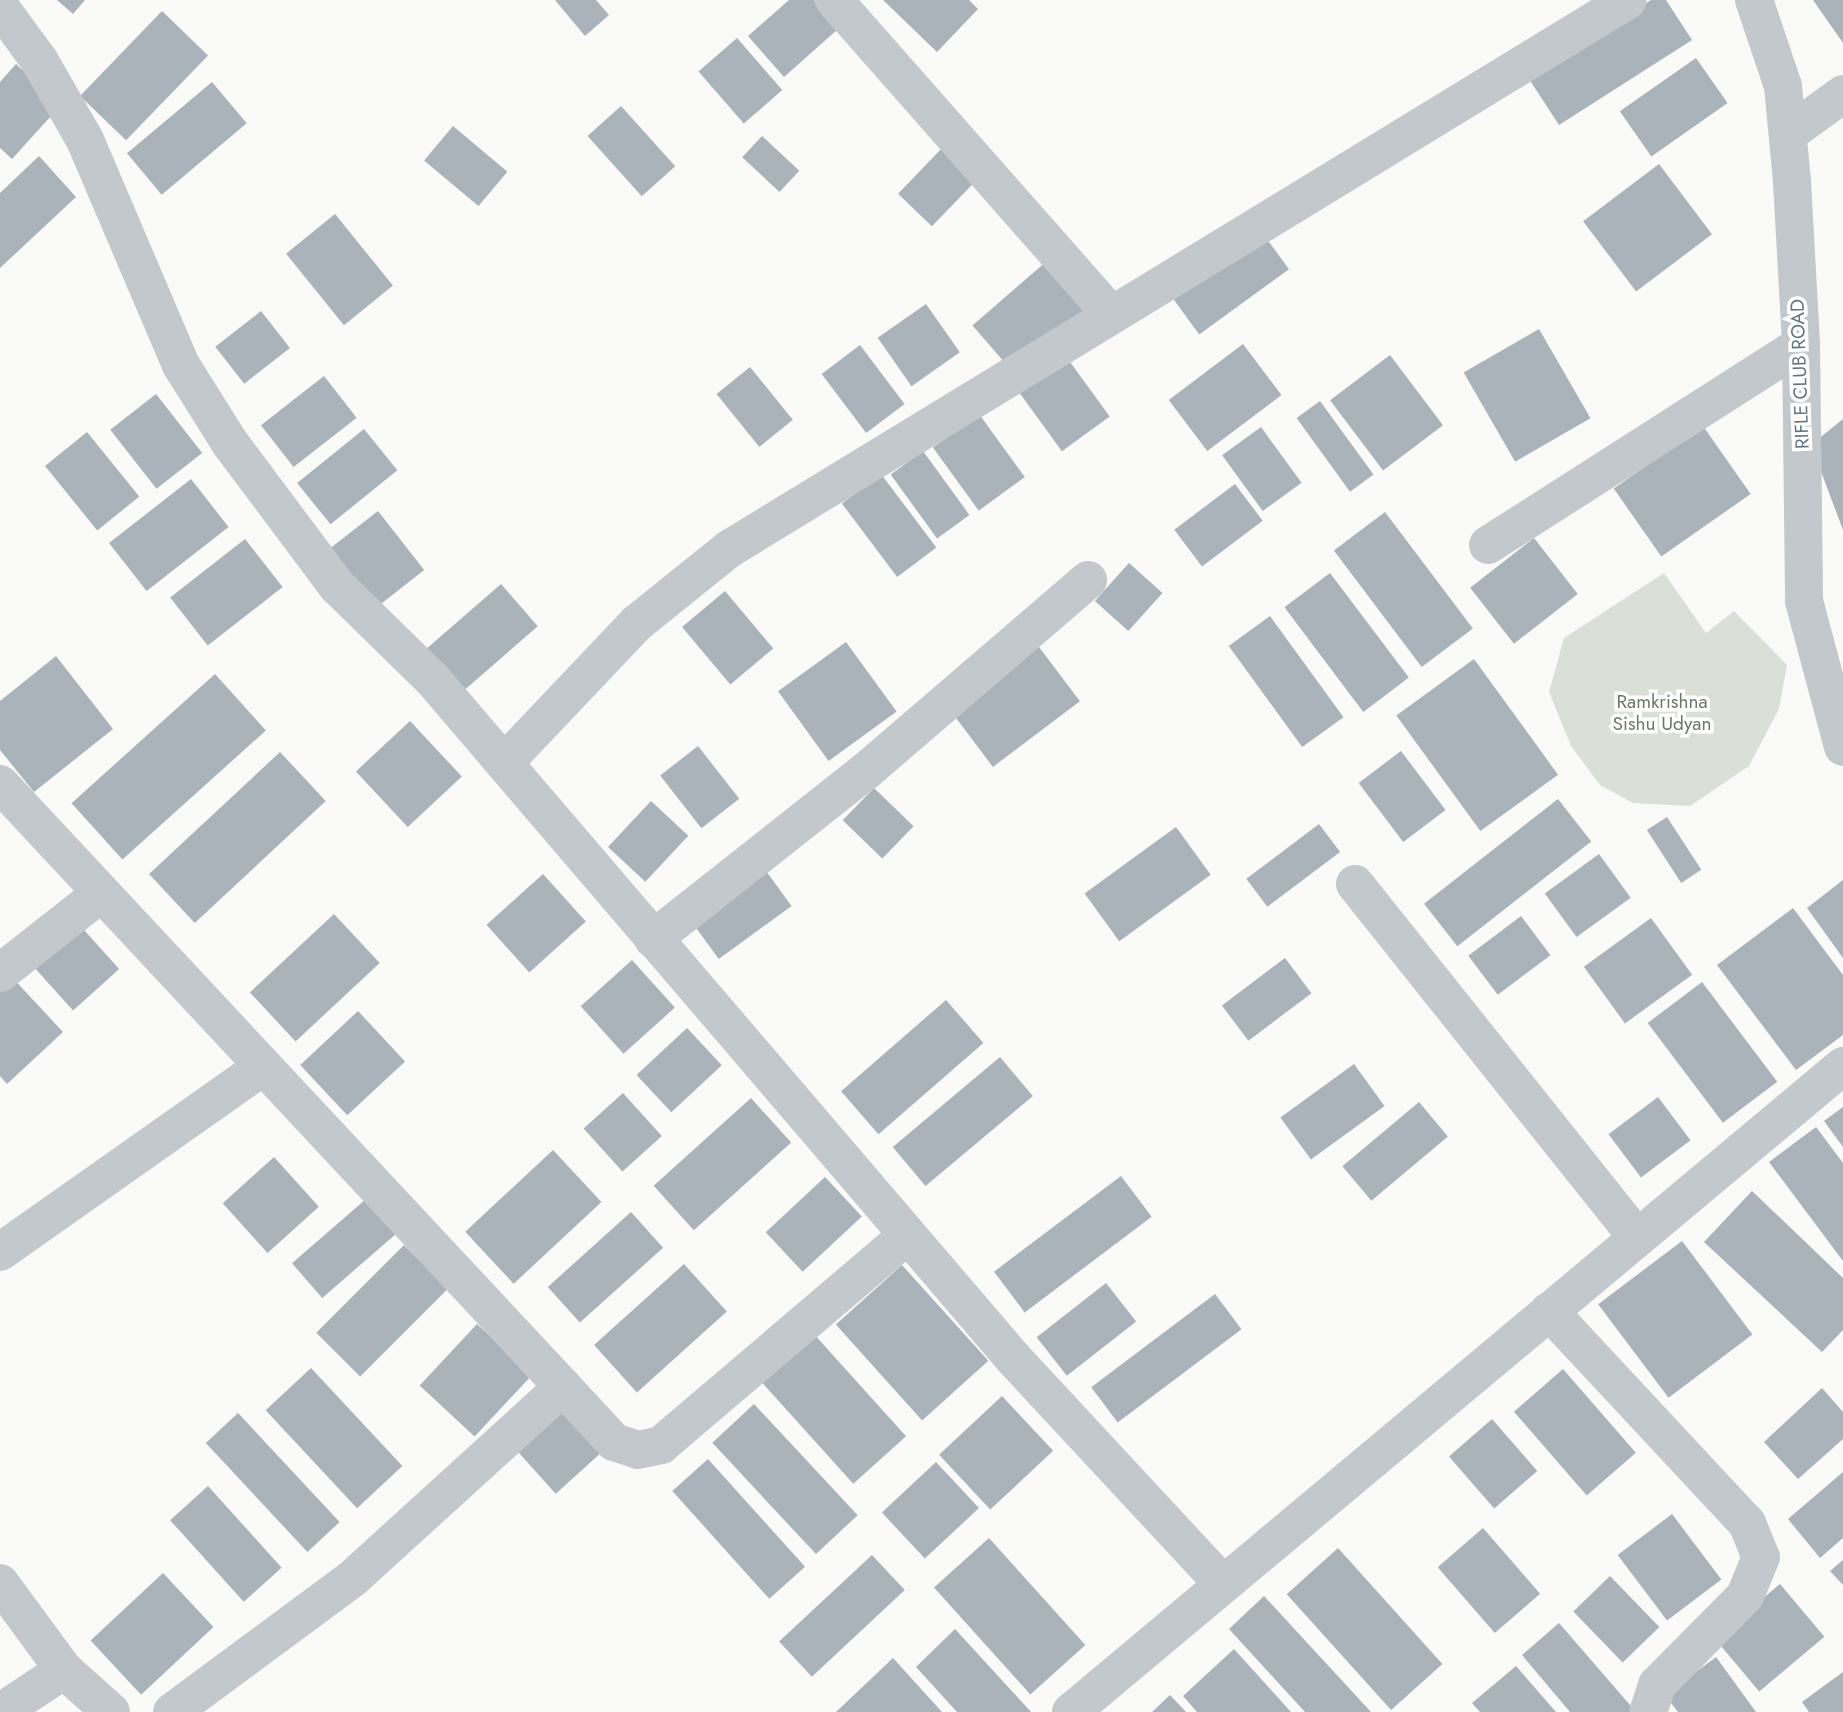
<!DOCTYPE html>
<style>
body{margin:0}
#map{position:relative;width:1843px;height:1712px;overflow:hidden;background:#fafaf8;font-family:Jost,sans-serif}
div>[style]{position:absolute}
[style*='--x']{left:calc(var(--x)*1px);top:calc(var(--y)*1px);width:calc(var(--w)*1px);rotate:calc(var(--a)*1deg)}
.green>*{inset:0;background:#dadfd7}
.building>*{inset:0;background:#aab3b9;transform-origin:0 0}
.minor>*{height:38px;margin:-19px;padding:0 19px;transform-origin:19px;border-radius:19px;background:#c3c8cc}
span{translate:-50% -50%;white-space:nowrap;text-align:center;line-height:1.15;-webkit-text-stroke:7px #fff;paint-order:stroke}
.street-label{font-size:19px;color:#657683}
.park-label{font-size:19px;color:#687a64}
</style>
<div id="map">
<div class="green">
<i style="clip-path:polygon(1664px 573px,1706px 633px,1734px 611px,1787px 665px,1779px 709px,1749px 766px,1690px 806px,1633px 803px,1600px 785px,1571px 746px,1549px 692px,1564px 638px)"></i>
</div>
<div class="building">
<i style="clip-path:polygon(57px 0,85px 0,73px 14px)"></i>
<i style="clip-path:polygon(555px 0,596px 0,609px 15px,585px 36px)"></i>
<i style="clip-path:polygon(789px 0,814px 0,838px 29px,784px 77px,748px 36px)"></i>
<i style="clip-path:polygon(883px 0,969px 0,978px 9px,937px 52px)"></i>
<i style="clip-path:polygon(1651px 0,1666px 0,1692px 40px,1559px 125px,1529px 79px)"></i>
<i style="clip-path:polygon(1813px 0,1843px 0,1843px 43px)"></i>
<i style="left:162px;top:11px;width:64px;height:118px;rotate:44deg"></i>
<i style="left:737px;top:38px;width:69px;height:51px;rotate:49deg"></i>
<i style="left:1696px;top:58px;width:55px;height:93px;rotate:55deg"></i>
<i style="clip-path:polygon(16px 64px,61px 105px,12px 159px,0 148px,0 82px)"></i>
<i style="left:212px;top:82px;width:54px;height:111px;rotate:50deg"></i>
<i style="left:621px;top:106px;width:81px;height:45px;rotate:48deg"></i>
<i style="left:453px;top:126px;width:71px;height:45px;rotate:40deg"></i>
<i style="left:762px;top:136px;width:51px;height:29px;rotate:43deg"></i>
<i style="left:946px;top:144px;width:47px;height:69px;rotate:44deg"></i>
<i style="clip-path:polygon(39px 156px,76px 197px,0 268px,0 193px)"></i>
<i style="left:1659px;top:164px;width:88px;height:95px;rotate:53deg"></i>
<i style="left:335px;top:214px;width:92px;height:63px;rotate:51deg"></i>
<i style="left:1259px;top:228px;width:51px;height:111px;rotate:54deg"></i>
<i style="left:1048px;top:260px;width:65px;height:100px;rotate:49deg"></i>
<i style="left:926px;top:304px;width:59px;height:59px;rotate:55deg"></i>
<i style="left:261px;top:311px;width:47px;height:58px;rotate:52deg"></i>
<i style="left:1539px;top:329px;width:103px;height:87px;rotate:60deg"></i>
<i style="left:1243px;top:344px;width:64px;height:93px;rotate:53deg"></i>
<i style="left:860px;top:345px;width:74px;height:48px;rotate:53deg"></i>
<i style="left:1065px;top:355px;width:76px;height:59px;rotate:54deg"></i>
<i style="left:1390px;top:355px;width:88px;height:75px;rotate:53deg"></i>
<i style="left:750px;top:367px;width:68px;height:43px;rotate:51deg"></i>
<i style="left:324px;top:376px;width:53px;height:80px;rotate:52deg"></i>
<i style="left:156px;top:394px;width:75px;height:58px;rotate:52deg"></i>
<i style="left:1320px;top:401px;width:91px;height:29px;rotate:54deg"></i>
<i style="left:979px;top:414px;width:78px;height:57px;rotate:54deg"></i>
<i style="clip-path:polygon(1843px 419px,1843px 530px,1811px 445px)"></i>
<i style="left:1703px;top:426px;width:83px;height:109px;rotate:55deg"></i>
<i style="left:1261px;top:427px;width:69px;height:48px;rotate:54deg"></i>
<i style="left:364px;top:429px;width:53px;height:86px;rotate:51deg"></i>
<i style="left:87px;top:432px;width:83px;height:54px;rotate:51deg"></i>
<i style="left:923px;top:451px;width:79px;height:40px;rotate:54deg"></i>
<i style="left:881px;top:474px;width:92px;height:49px;rotate:53deg"></i>
<i style="left:191px;top:479px;width:61px;height:104px;rotate:52deg"></i>
<i style="left:1235px;top:484px;width:46px;height:76px;rotate:53deg"></i>
<i style="left:378px;top:511px;width:75px;height:68px;rotate:52deg"></i>
<i style="left:1385px;top:512px;width:146px;height:64px;rotate:53deg"></i>
<i style="left:1534px;top:538px;width:71px;height:81px;rotate:52deg"></i>
<i style="left:245px;top:539px;width:61px;height:95px;rotate:52deg"></i>
<i style="left:1129px;top:563px;width:45px;height:51px;rotate:42deg"></i>
<i style="left:1330px;top:573px;width:131px;height:57px;rotate:53deg"></i>
<i style="left:501px;top:584px;width:56px;height:101px;rotate:49deg"></i>
<i style="left:725px;top:591px;width:75px;height:56px;rotate:50deg"></i>
<i style="left:1270px;top:616px;width:125px;height:51px;rotate:54deg"></i>
<i style="left:846px;top:642px;width:86px;height:84px;rotate:54deg"></i>
<i style="left:1039px;top:647px;width:68px;height:109px;rotate:53deg"></i>
<i style="clip-path:polygon(56px 656px,113px 729px,34px 792px,0 750px,0 701px)"></i>
<i style="left:1474px;top:659px;width:143px;height:96px;rotate:54deg"></i>
<i style="left:215px;top:674px;width:76px;height:193px;rotate:48deg"></i>
<i style="left:410px;top:721px;width:76px;height:74px;rotate:47deg"></i>
<i style="left:698px;top:746px;width:67px;height:48px;rotate:52deg"></i>
<i style="left:1401px;top:751px;width:74px;height:53px;rotate:53deg"></i>
<i style="left:280px;top:752px;width:67px;height:179px;rotate:47deg"></i>
<i style="left:874px;top:788px;width:55px;height:45px;rotate:44deg"></i>
<i style="left:1558px;top:799px;width:54px;height:170px;rotate:52deg"></i>
<i style="left:651px;top:801px;width:51px;height:63px;rotate:43deg"></i>
<i style="left:1667px;top:817px;width:63px;height:24px;rotate:57deg"></i>
<i style="left:1319px;top:824px;width:35px;height:91px;rotate:53deg"></i>
<i style="left:1176px;top:827px;width:59px;height:113px;rotate:54deg"></i>
<i style="left:1599px;top:854px;width:54px;height:67px;rotate:54deg"></i>
<i style="left:761px;top:864px;width:52px;height:90px;rotate:54deg"></i>
<i style="left:543px;top:874px;width:64px;height:76px;rotate:48deg"></i>
<i style="clip-path:polygon(1843px 880px,1843px 958px,1807px 908px)"></i>
<i style="clip-path:polygon(1793px 908px,1843px 975px,1843px 1035px,1796px 1070px,1717px 965px)"></i>
<i style="left:334px;top:914px;width:67px;height:115px;rotate:47deg"></i>
<i style="left:1521px;top:916px;width:49px;height:66px;rotate:53deg"></i>
<i style="left:1651px;top:918px;width:70px;height:83px;rotate:54deg"></i>
<i style="left:75px;top:920px;width:66px;height:62px;rotate:48deg"></i>
<i style="left:1285px;top:958px;width:44px;height:79px;rotate:53deg"></i>
<i style="left:632px;top:960px;width:64px;height:69px;rotate:48deg"></i>
<i style="clip-path:polygon(9px 974px,63px 1032px,7px 1084px,0 1076px,0 983px)"></i>
<i style="left:1702px;top:982px;width:125px;height:68px;rotate:53deg"></i>
<i style="left:946px;top:1000px;width:57px;height:139px;rotate:49deg"></i>
<i style="left:358px;top:1011px;width:69px;height:79px;rotate:47deg"></i>
<i style="left:687px;top:1028px;width:51px;height:69px;rotate:47deg"></i>
<i style="left:1000px;top:1057px;width:51px;height:140px;rotate:50deg"></i>
<i style="left:1354px;top:1064px;width:52px;height:91px;rotate:54deg"></i>
<i style="left:623px;top:1093px;width:58px;height:53px;rotate:48deg"></i>
<i style="left:1658px;top:1097px;width:54px;height:62px;rotate:53deg"></i>
<i style="left:751px;top:1098px;width:60px;height:131px;rotate:48deg"></i>
<i style="left:1419px;top:1102px;width:45px;height:100px;rotate:50deg"></i>
<i style="clip-path:polygon(1843px 1107px,1843px 1147px,1824px 1121px)"></i>
<i style="clip-path:polygon(1816px 1127px,1843px 1163px,1843px 1261px,1769px 1162px)"></i>
<i style="left:553px;top:1150px;width:71px;height:120px;rotate:47deg"></i>
<i style="left:274px;top:1157px;width:67px;height:69px;rotate:48deg"></i>
<i style="left:1121px;top:1176px;width:51px;height:159px;rotate:53deg"></i>
<i style="left:825px;top:1177px;width:54px;height:81px;rotate:47deg"></i>
<i style="clip-path:polygon(1752px 1191px,1843px 1278px,1843px 1330px,1822px 1352px,1704px 1242px)"></i>
<i style="left:366px;top:1199px;width:46px;height:98px;rotate:49deg"></i>
<i style="left:631px;top:1212px;width:48px;height:112px;rotate:48deg"></i>
<i style="left:1682px;top:1241px;width:117px;height:105px;rotate:53deg"></i>
<i style="left:404px;top:1245px;width:62px;height:124px;rotate:45deg"></i>
<i style="left:684px;top:1264px;width:64px;height:121px;rotate:48deg"></i>
<i style="left:902px;top:1265px;width:129px;height:89px;rotate:48deg"></i>
<i style="left:1106px;top:1283px;width:49px;height:88px;rotate:52deg"></i>
<i style="left:1215px;top:1294px;width:44px;height:155px;rotate:53deg"></i>
<i style="left:477px;top:1324px;width:75px;height:84px;rotate:43deg"></i>
<i style="left:813px;top:1333px;width:139px;height:71px;rotate:48deg"></i>
<i style="left:311px;top:1368px;width:134px;height:62px;rotate:47deg"></i>
<i style="left:1563px;top:1369px;width:111px;height:65px;rotate:49deg"></i>
<i style="clip-path:polygon(1822px 1388px,1843px 1412px,1843px 1439px,1798px 1479px,1764px 1442px)"></i>
<i style="left:1002px;top:1396px;width:75px;height:86px;rotate:47deg"></i>
<i style="left:754px;top:1404px;width:152px;height:57px;rotate:47deg"></i>
<i style="left:566px;top:1405px;width:59px;height:67px;rotate:48deg"></i>
<i style="left:238px;top:1413px;width:149px;height:44px;rotate:47deg"></i>
<i style="left:1492px;top:1419px;width:69px;height:57px;rotate:49deg"></i>
<i style="left:708px;top:1459px;width:145px;height:48px;rotate:48deg"></i>
<i style="left:936px;top:1462px;width:63px;height:74px;rotate:47deg"></i>
<i style="clip-path:polygon(1843px 1472px,1843px 1538px,1820px 1558px,1788px 1519px)"></i>
<i style="left:208px;top:1486px;width:110px;height:51px;rotate:48deg"></i>
<i style="left:1672px;top:1514px;width:82px;height:68px;rotate:53deg"></i>
<i style="left:1483px;top:1528px;width:87px;height:60px;rotate:49deg"></i>
<i style="left:989px;top:1538px;width:144px;height:74px;rotate:48deg"></i>
<i style="left:1338px;top:1548px;width:156px;height:69px;rotate:48deg"></i>
<i style="left:872px;top:1555px;width:48px;height:127px;rotate:47deg"></i>
<i style="clip-path:polygon(1843px 1560px,1843px 1585px,1830px 1571px)"></i>
<i style="left:163px;top:1573px;width:74px;height:99px;rotate:47deg"></i>
<i style="left:1610px;top:1576px;width:71px;height:51px;rotate:46deg"></i>
<i style="left:1780px;top:1584px;width:69px;height:85px;rotate:50deg"></i>
<i style="clip-path:polygon(1264px 1596px,1371px 1712px,1305px 1712px,1229px 1629px)"></i>
<i style="clip-path:polygon(1559px 1623px,1636px 1712px,1570px 1712px,1522px 1655px)"></i>
<i style="clip-path:polygon(955px 1629px,1031px 1712px,957px 1712px,916px 1667px)"></i>
<i style="clip-path:polygon(1234px 1649px,1291px 1712px,1197px 1712px,1183px 1696px)"></i>
<i style="clip-path:polygon(1716px 1657px,1756px 1712px,1678px 1712px,1665px 1695px)"></i>
<i style="clip-path:polygon(893px 1658px,942px 1712px,836px 1712px)"></i>
<i style="clip-path:polygon(1516px 1666px,1556px 1712px,1480px 1712px,1472px 1703px)"></i>
<i style="clip-path:polygon(1843px 1672px,1843px 1712px,1809px 1712px,1802px 1702px)"></i>
<i style="clip-path:polygon(1170px 1695px,1186px 1712px,1152px 1712px)"></i>
</div>
<div class="minor">
<i style="--x:834;--y:0;--w:419;--a:48.6"></i>
<i style="--x:1754;--y:0;--w:91;--a:71.4"></i>
<i style="--x:1783;--y:86;--w:96;--a:84.6"></i>
<i style="--x:1792;--y:182;--w:163;--a:86.8"></i>
<i style="--x:1801;--y:345;--w:256;--a:89.3"></i>
<i style="--x:1804;--y:601;--w:151;--a:75"></i>
<i style="--x:0;--y:7;--w:66;--a:53.7"></i>
<i style="--x:39;--y:60;--w:92;--a:60.1"></i>
<i style="--x:85;--y:140;--w:245;--a:66.9"></i>
<i style="--x:181;--y:365;--w:92;--a:57.9"></i>
<i style="--x:230;--y:443;--w:179;--a:53.2"></i>
<i style="--x:337;--y:586;--w:134;--a:44.4"></i>
<i style="--x:433;--y:680;--w:892;--a:49.45"></i>
<i style="--x:1013;--y:1358;--w:306;--a:47.1"></i>
<i style="--x:1788;--y:134;--w:68;--a:-36"></i>
<i style="--x:1488;--y:545;--w:371;--a:-32.6"></i>
<i style="--x:504;--y:763;--w:193;--a:-46.5"></i>
<i style="--x:637;--y:623;--w:118;--a:-38.8"></i>
<i style="--x:729;--y:549;--w:1053;--a:-31.41"></i>
<i style="--x:0;--y:784;--w:825;--a:46.96"></i>
<i style="--x:1355;--y:884;--w:452;--a:51.4"></i>
<i style="--x:653;--y:939;--w:271;--a:-38.3"></i>
<i style="--x:866;--y:771;--w:293;--a:-40.7"></i>
<i style="--x:0;--y:973;--w:127;--a:-38.3"></i>
<i style="--x:0;--y:1252;--w:321;--a:-35.2"></i>
<i style="--x:1549;--y:1311;--w:290;--a:47"></i>
<i style="--x:1747;--y:1523;--w:37;--a:68"></i>
<i style="--x:1761;--y:1557;--w:42;--a:112.3"></i>
<i style="--x:1745;--y:1596;--w:125;--a:134.7"></i>
<i style="--x:1657;--y:1685;--w:28;--a:108"></i>
<i style="--x:0;--y:1583;--w:108;--a:53.7"></i>
<i style="--x:1;--y:1712;--w:76;--a:-33.7"></i>
<i style="--x:64;--y:1670;--w:63;--a:41.8"></i>
<i style="--x:172;--y:1712;--w:225;--a:-36.5"></i>
<i style="--x:353;--y:1578;--w:284;--a:-42.3"></i>
<i style="--x:563;--y:1387;--w:75;--a:47.2"></i>
<i style="--x:614;--y:1442;--w:25;--a:18"></i>
<i style="--x:638;--y:1450;--w:24;--a:-12"></i>
<i style="--x:661;--y:1445;--w:324;--a:-40.4"></i>
<i style="--x:1071;--y:1712;--w:1007;--a:-39.92"></i>
</div>
<div class="street-label">
<span style="left:1800px;top:374px;rotate:-92deg">RIFLE CLUB ROAD</span>
</div>
<div class="park-label">
<span style="left:1662px;top:713px">Ramkrishna<br>Sishu Udyan</span>
</div>
</div>
